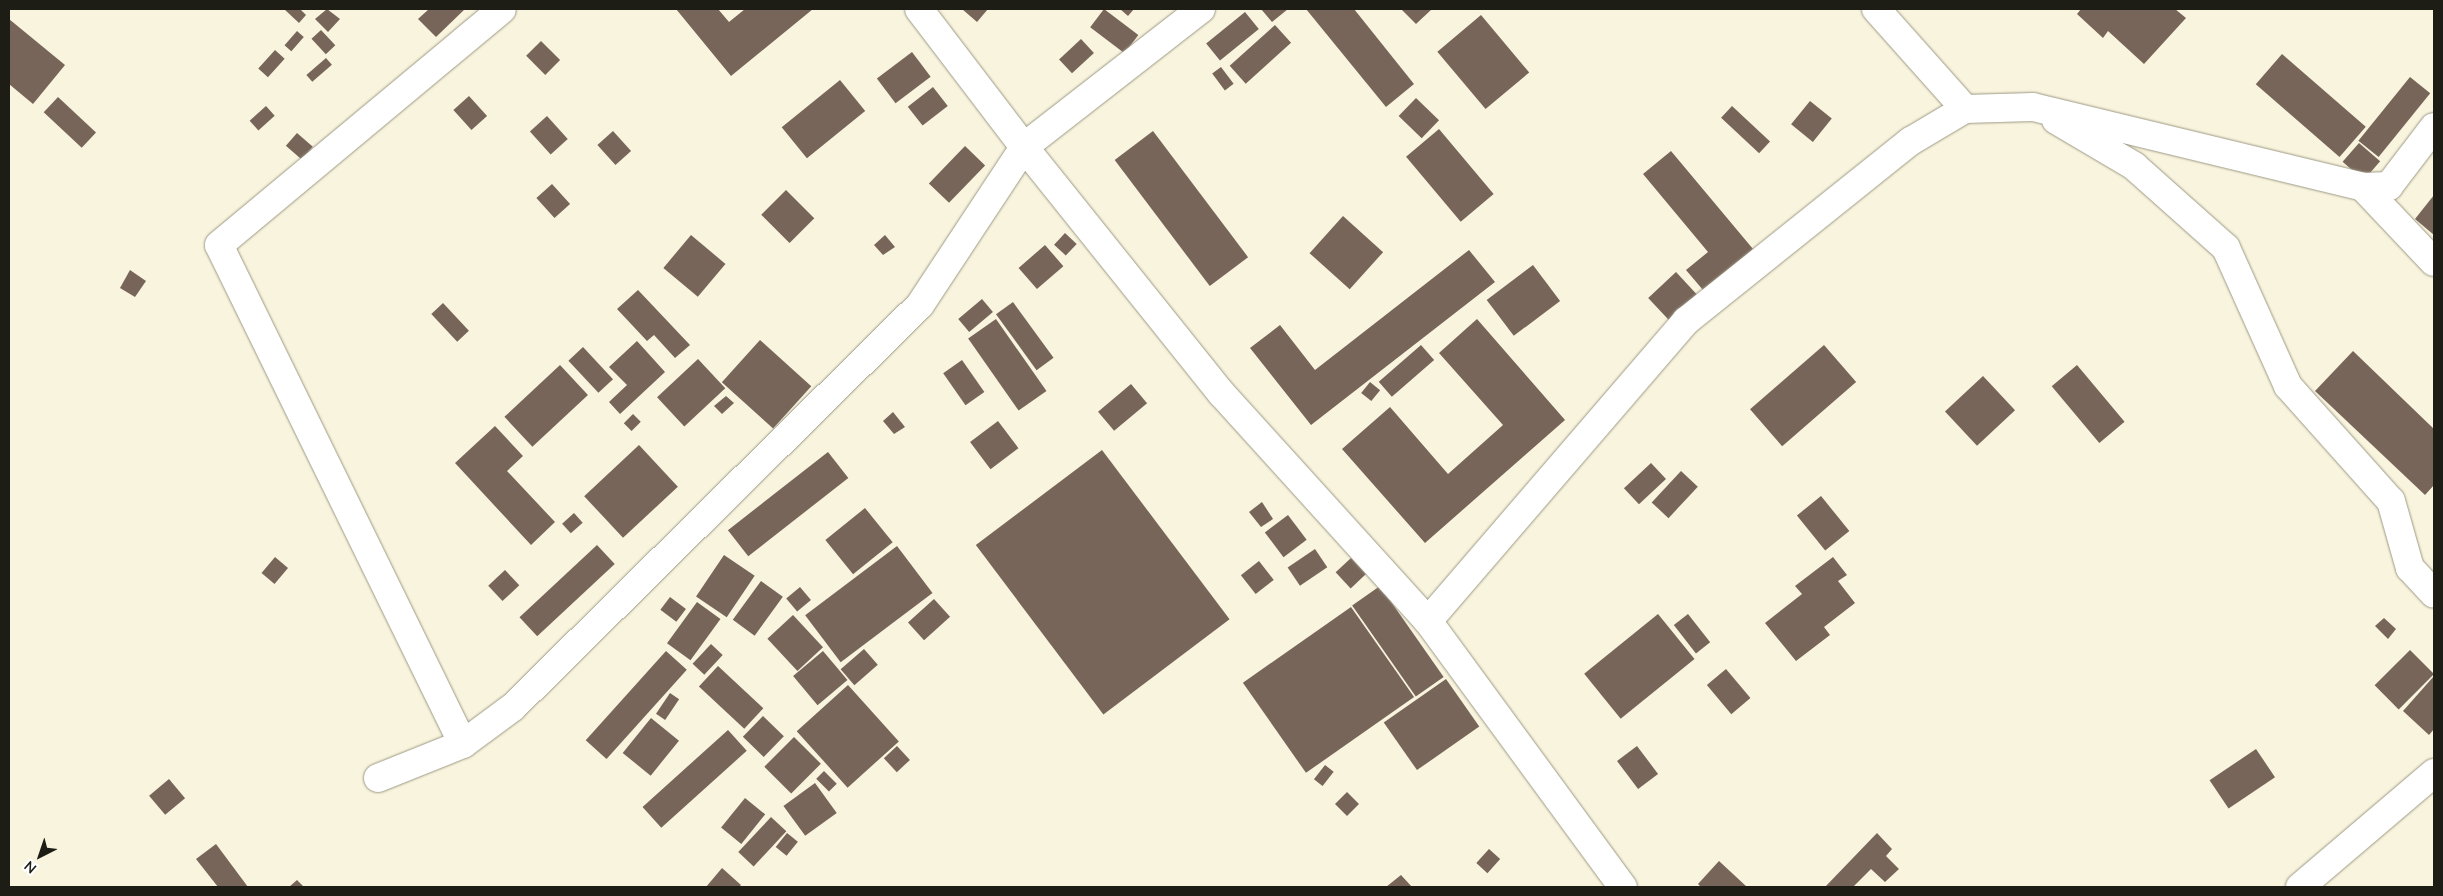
<!DOCTYPE html>
<style>
body{margin:0}
#map{position:relative;width:2443px;height:896px;overflow:hidden;background:#f8f4de;font-family:Mulish,sans-serif}
div>[style]{position:absolute}
[style*='--x']{left:calc(var(--x)*1px);top:calc(var(--y)*1px);width:calc(var(--w)*1px);rotate:calc(var(--a)*1deg)}
.building>*{inset:0;background:#78655a;transform-origin:0 0}
.roads{filter:drop-shadow(0 0 1px #9d9984) drop-shadow(0 0 1px #9d9984)}
.street>*{height:28px;margin:-14px;padding:0 14px;transform-origin:14px;border-radius:14px;background:#fff}
.primary>*{height:28px;margin:-14px;padding:0 14px;transform-origin:14px;border-radius:14px;background:#fff}
span{translate:-50% -50%;white-space:nowrap;text-align:center;line-height:1.15;-webkit-text-stroke:4px #fff;paint-order:stroke}
.frame{position:absolute;inset:0;border:10px solid #1e1d15;pointer-events:none}
.north{position:absolute;left:15px;top:831px;width:50px;height:50px;-webkit-text-stroke:4px #fff;paint-order:stroke;rotate:221deg;font-size:14px;font-weight:700;line-height:20px;text-align:center;color:#1e1d15}
.north::after{content:'';display:block;margin:auto;width:18px;height:22px;background:#1e1d15;clip-path:polygon(50% 0,100% 100%,50% 72%,0 100%)}
</style>
<div id="map">
<div class="building">
<i style="clip-path:polygon(284px 9px,300px 9px,306px 15px,299px 23px)"></i>
<i style="clip-path:polygon(327px 9px,340px 19px,328px 32px,315px 19px)"></i>
<i style="clip-path:polygon(429px 9px,465px 9px,436px 37px,418px 19px)"></i>
<i style="clip-path:polygon(676px 9px,718px 9px,729px 22px,745px 9px,813px 9px,731px 76px)"></i>
<i style="clip-path:polygon(962px 9px,988px 9px,977px 22px)"></i>
<i style="left:1104px;top:9px;width:43px;height:23px;rotate:37deg"></i>
<i style="clip-path:polygon(1120px 9px,1134px 9px,1128px 16px)"></i>
<i style="clip-path:polygon(1261px 9px,1288px 9px,1272px 22px)"></i>
<i style="clip-path:polygon(1306px 9px,1354px 9px,1414px 84px,1386px 107px)"></i>
<i style="clip-path:polygon(1401px 9px,1432px 9px,1416px 24px)"></i>
<i style="clip-path:polygon(2081px 9px,2175px 9px,2186px 18px,2144px 64px,2108px 31px,2103px 38px,2077px 14px)"></i>
<i style="left:1245px;top:12px;width:22px;height:50px;rotate:51deg"></i>
<i style="left:1481px;top:15px;width:75px;height:57px;rotate:50deg"></i>
<i style="clip-path:polygon(9px 19px,65px 65px,33px 104px,9px 84px)"></i>
<i style="left:1275px;top:25px;width:24px;height:61px;rotate:48deg"></i>
<i style="left:321px;top:30px;width:21px;height:13px;rotate:47deg"></i>
<i style="left:297px;top:31px;width:9px;height:19px;rotate:41deg"></i>
<i style="left:1081px;top:39px;width:19px;height:30px;rotate:47deg"></i>
<i style="left:541px;top:41px;width:27px;height:21px;rotate:45deg"></i>
<i style="left:275px;top:50px;width:13px;height:25px;rotate:42deg"></i>
<i style="left:912px;top:52px;width:31px;height:44px;rotate:53deg"></i>
<i style="left:2282px;top:54px;width:111px;height:40px;rotate:41deg"></i>
<i style="left:326px;top:58px;width:9px;height:26px;rotate:49deg"></i>
<i style="left:1221px;top:67px;width:21px;height:11px;rotate:53deg"></i>
<i style="left:2410px;top:77px;width:26px;height:82px;rotate:39deg"></i>
<i style="left:840px;top:80px;width:40px;height:75px;rotate:51deg"></i>
<i style="left:933px;top:87px;width:24px;height:32px;rotate:52deg"></i>
<i style="left:469px;top:96px;width:27px;height:21px;rotate:48deg"></i>
<i style="left:58px;top:97px;width:52px;height:21px;rotate:43deg"></i>
<i style="left:1416px;top:98px;width:32px;height:25px;rotate:44deg"></i>
<i style="left:1810px;top:101px;width:28px;height:30px;rotate:39deg"></i>
<i style="left:266px;top:106px;width:13px;height:22px;rotate:48deg"></i>
<i style="left:1732px;top:106px;width:52px;height:16px;rotate:43deg"></i>
<i style="left:547px;top:116px;width:31px;height:23px;rotate:48deg"></i>
<i style="left:1439px;top:129px;width:85px;height:43px;rotate:50deg"></i>
<i style="left:613px;top:131px;width:27px;height:21px;rotate:48deg"></i>
<i style="left:1153px;top:131px;width:158px;height:48px;rotate:53deg"></i>
<i style="left:297px;top:133px;width:21px;height:17px;rotate:41deg"></i>
<i style="left:2359px;top:143px;width:28px;height:25px;rotate:41deg"></i>
<i style="left:965px;top:146px;width:28px;height:52px;rotate:44deg"></i>
<i style="clip-path:polygon(1671px 151px,1753px 249px,1703px 290px,1686px 270px,1708px 252px,1643px 174px)"></i>
<i style="left:552px;top:184px;width:27px;height:21px;rotate:48deg"></i>
<i style="left:786px;top:190px;width:40px;height:35px;rotate:45deg"></i>
<i style="clip-path:polygon(2434px 195px,2434px 235px,2415px 219px)"></i>
<i style="left:1343px;top:216px;width:54px;height:50px;rotate:42deg"></i>
<i style="left:1065px;top:233px;width:16px;height:16px;rotate:43deg"></i>
<i style="left:691px;top:235px;width:45px;height:43px;rotate:40deg"></i>
<i style="clip-path:polygon(885px 235px,895px 247px,883px 255px,874px 245px)"></i>
<i style="left:1045px;top:245px;width:28px;height:35px;rotate:49deg"></i>
<i style="clip-path:polygon(1469px 250px,1495px 282px,1311px 425px,1250px 348px,1280px 325px,1315px 370px)"></i>
<i style="left:1533px;top:265px;width:45px;height:58px;rotate:53deg"></i>
<i style="clip-path:polygon(130px 270px,146px 281px,135px 297px,120px 288px)"></i>
<i style="left:1676px;top:272px;width:33px;height:38px;rotate:47deg"></i>
<i style="clip-path:polygon(638px 290px,690px 345px,675px 358px,654px 335px,647px 341px,617px 309px)"></i>
<i style="left:982px;top:299px;width:17px;height:31px;rotate:50deg"></i>
<i style="left:1013px;top:302px;width:69px;height:21px;rotate:54deg"></i>
<i style="left:443px;top:303px;width:38px;height:16px;rotate:47deg"></i>
<i style="left:996px;top:319px;width:88px;height:34px;rotate:55deg"></i>
<i style="clip-path:polygon(1477px 319px,1565px 420px,1425px 543px,1342px 449px,1390px 407px,1448px 474px,1503px 425px,1439px 353px)"></i>
<i style="left:760px;top:340px;width:69px;height:57px;rotate:42deg"></i>
<i style="clip-path:polygon(637px 341px,665px 372px,620px 414px,609px 402px,627px 385px,609px 367px)"></i>
<i style="left:1421px;top:345px;width:20px;height:56px;rotate:49deg"></i>
<i style="left:1824px;top:345px;width:49px;height:98px;rotate:49deg"></i>
<i style="left:583px;top:347px;width:44px;height:20px;rotate:47deg"></i>
<i style="clip-path:polygon(2353px 351px,2434px 429px,2434px 485px,2425px 495px,2315px 391px)"></i>
<i style="left:698px;top:359px;width:40px;height:56px;rotate:47deg"></i>
<i style="left:962px;top:360px;width:39px;height:23px;rotate:55deg"></i>
<i style="left:560px;top:365px;width:41px;height:76px;rotate:47deg"></i>
<i style="left:2077px;top:365px;width:74px;height:33px;rotate:50deg"></i>
<i style="left:1983px;top:376px;width:47px;height:52px;rotate:47deg"></i>
<i style="left:1370px;top:382px;width:13px;height:14px;rotate:39deg"></i>
<i style="left:1131px;top:384px;width:25px;height:43px;rotate:50deg"></i>
<i style="clip-path:polygon(726px 396px,734px 403px,722px 414px,714px 406px)"></i>
<i style="clip-path:polygon(893px 412px,905px 427px,894px 434px,883px 421px)"></i>
<i style="left:633px;top:414px;width:11px;height:13px;rotate:45deg"></i>
<i style="left:998px;top:421px;width:34px;height:35px;rotate:53deg"></i>
<i style="clip-path:polygon(495px 426px,523px 456px,507px 471px,555px 522px,531px 545px,455px 463px)"></i>
<i style="left:639px;top:445px;width:57px;height:75px;rotate:47deg"></i>
<i style="left:1102px;top:450px;width:212px;height:158px;rotate:53deg"></i>
<i style="left:828px;top:452px;width:33px;height:127px;rotate:52deg"></i>
<i style="left:1651px;top:463px;width:22px;height:37px;rotate:47deg"></i>
<i style="left:1681px;top:471px;width:23px;height:43px;rotate:43deg"></i>
<i style="left:1821px;top:496px;width:45px;height:31px;rotate:51deg"></i>
<i style="clip-path:polygon(1262px 502px,1273px 519px,1261px 527px,1249px 512px)"></i>
<i style="left:865px;top:508px;width:44px;height:51px;rotate:51deg"></i>
<i style="left:574px;top:513px;width:13px;height:16px;rotate:48deg"></i>
<i style="left:1288px;top:515px;width:31px;height:29px;rotate:53deg"></i>
<i style="left:597px;top:545px;width:26px;height:106px;rotate:47deg"></i>
<i style="left:897px;top:546px;width:59px;height:115px;rotate:53deg"></i>
<i style="left:1315px;top:549px;width:22px;height:33px;rotate:56deg"></i>
<i style="left:724px;top:555px;width:37px;height:50px;rotate:34deg"></i>
<i style="left:275px;top:557px;width:17px;height:21px;rotate:40deg"></i>
<i style="clip-path:polygon(1833px 557px,1847px 575px,1838px 581px,1855px 603px,1824px 627px,1830px 635px,1796px 661px,1765px 623px,1802px 594px,1795px 586px)"></i>
<i style="left:1351px;top:558px;width:22px;height:21px;rotate:47deg"></i>
<i style="left:1259px;top:561px;width:24px;height:23px;rotate:52deg"></i>
<i style="left:505px;top:570px;width:21px;height:23px;rotate:47deg"></i>
<i style="left:761px;top:581px;width:27px;height:48px;rotate:36deg"></i>
<i style="left:1380px;top:586px;width:111px;height:34px;rotate:55deg"></i>
<i style="left:800px;top:587px;width:17px;height:18px;rotate:50deg"></i>
<i style="left:670px;top:597px;width:20px;height:16px;rotate:37deg"></i>
<i style="left:934px;top:599px;width:24px;height:35px;rotate:48deg"></i>
<i style="left:697px;top:602px;width:29px;height:51px;rotate:36deg"></i>
<i style="left:1351px;top:607px;width:110px;height:132px;rotate:55deg"></i>
<i style="left:1658px;top:614px;width:58px;height:95px;rotate:51deg"></i>
<i style="left:1688px;top:614px;width:36px;height:18px;rotate:52deg"></i>
<i style="left:793px;top:615px;width:44px;height:35px;rotate:47deg"></i>
<i style="clip-path:polygon(2384px 618px,2396px 629px,2388px 639px,2375px 626px)"></i>
<i style="left:711px;top:644px;width:16px;height:27px;rotate:43deg"></i>
<i style="left:864px;top:649px;width:21px;height:31px;rotate:49deg"></i>
<i style="left:2410px;top:650px;width:34px;height:50px;rotate:45deg"></i>
<i style="left:666px;top:651px;width:28px;height:120px;rotate:42deg"></i>
<i style="left:823px;top:651px;width:38px;height:39px;rotate:50deg"></i>
<i style="left:718px;top:666px;width:62px;height:28px;rotate:43deg"></i>
<i style="left:1726px;top:669px;width:38px;height:25px;rotate:50deg"></i>
<i style="clip-path:polygon(2434px 676px,2434px 729px,2429px 735px,2403px 711px)"></i>
<i style="left:1446px;top:679px;width:58px;height:76px;rotate:55deg"></i>
<i style="left:848px;top:685px;width:76px;height:69px;rotate:48deg"></i>
<i style="left:670px;top:693px;width:11px;height:25px;rotate:34deg"></i>
<i style="left:763px;top:716px;width:29px;height:29px;rotate:44deg"></i>
<i style="left:651px;top:718px;width:36px;height:45px;rotate:39deg"></i>
<i style="left:728px;top:730px;width:28px;height:115px;rotate:48deg"></i>
<i style="left:794px;top:737px;width:38px;height:42px;rotate:45deg"></i>
<i style="left:897px;top:746px;width:19px;height:18px;rotate:47deg"></i>
<i style="left:1637px;top:746px;width:35px;height:25px;rotate:53deg"></i>
<i style="left:2256px;top:749px;width:34px;height:56px;rotate:56deg"></i>
<i style="left:1325px;top:765px;width:11px;height:18px;rotate:38deg"></i>
<i style="left:824px;top:771px;width:18px;height:11px;rotate:45deg"></i>
<i style="left:169px;top:779px;width:25px;height:26px;rotate:50deg"></i>
<i style="left:815px;top:783px;width:37px;height:39px;rotate:54deg"></i>
<i style="left:1347px;top:792px;width:17px;height:17px;rotate:45deg"></i>
<i style="left:745px;top:798px;width:26px;height:38px;rotate:39deg"></i>
<i style="left:771px;top:817px;width:21px;height:48px;rotate:43deg"></i>
<i style="left:787px;top:833px;width:14px;height:18px;rotate:39deg"></i>
<i style="clip-path:polygon(1877px 833px,1892px 849px,1886px 856px,1899px 869px,1885px 882px,1871px 869px,1853px 887px,1825px 887px)"></i>
<i style="clip-path:polygon(216px 844px,248px 887px,218px 887px,196px 859px)"></i>
<i style="left:1489px;top:849px;width:15px;height:19px;rotate:42deg"></i>
<i style="clip-path:polygon(1719px 861px,1747px 887px,1701px 887px,1698px 884px)"></i>
<i style="clip-path:polygon(722px 868px,741px 885px,739px 887px,706px 887px)"></i>
<i style="clip-path:polygon(1401px 875px,1412px 887px,1386px 887px)"></i>
<i style="clip-path:polygon(297px 880px,304px 887px,289px 887px)"></i>
</div>
<div class="roads">
<div class="street">
<i style="--x:1876;--y:9;--w:134;--a:48.3"></i>
<i style="--x:2056;--y:120;--w:91;--a:30.5"></i>
<i style="--x:2134;--y:166;--w:123;--a:41.7"></i>
<i style="--x:2226;--y:248;--w:151;--a:65.8"></i>
<i style="--x:2288;--y:386;--w:154;--a:48.2"></i>
<i style="--x:2391;--y:501;--w:70;--a:74.2"></i>
<i style="--x:2410;--y:568;--w:35;--a:47"></i>
<i style="--x:2363;--y:187;--w:103;--a:46.6"></i>
<i style="--x:1428;--y:621;--w:396;--a:-49.3"></i>
<i style="--x:1686;--y:321;--w:288;--a:-38.7"></i>
<i style="--x:1911;--y:141;--w:63;--a:-30.7"></i>
<i style="--x:1965;--y:109;--w:68;--a:-1.7"></i>
<i style="--x:2033;--y:107;--w:340;--a:13.6"></i>
<i style="--x:2363;--y:187;--w:26;--a:-2"></i>
<i style="--x:2389;--y:186;--w:74;--a:-52.7"></i>
<i style="--x:463;--y:744;--w:555;--a:-116.06"></i>
<i style="--x:219;--y:245;--w:368;--a:-39.8"></i>
<i style="--x:378;--y:778;--w:92;--a:-21.8"></i>
<i style="--x:463;--y:744;--w:62;--a:-36.5"></i>
<i style="--x:513;--y:707;--w:572;--a:-44.65"></i>
<i style="--x:920;--y:305;--w:189;--a:-56.6"></i>
<i style="--x:1024;--y:147;--w:173;--a:-127.3"></i>
<i style="--x:2300;--y:887;--w:176;--a:-40.4"></i>
</div>
<div class="primary">
<i style="--x:1201;--y:9;--w:224;--a:142.1"></i>
<i style="--x:1024;--y:147;--w:317;--a:51.3"></i>
<i style="--x:1222;--y:394;--w:307;--a:47.8"></i>
<i style="--x:1428;--y:621;--w:330;--a:53.8"></i>
</div>
</div>
<div class="frame"></div>
<div class="north">N</div>
</div>
